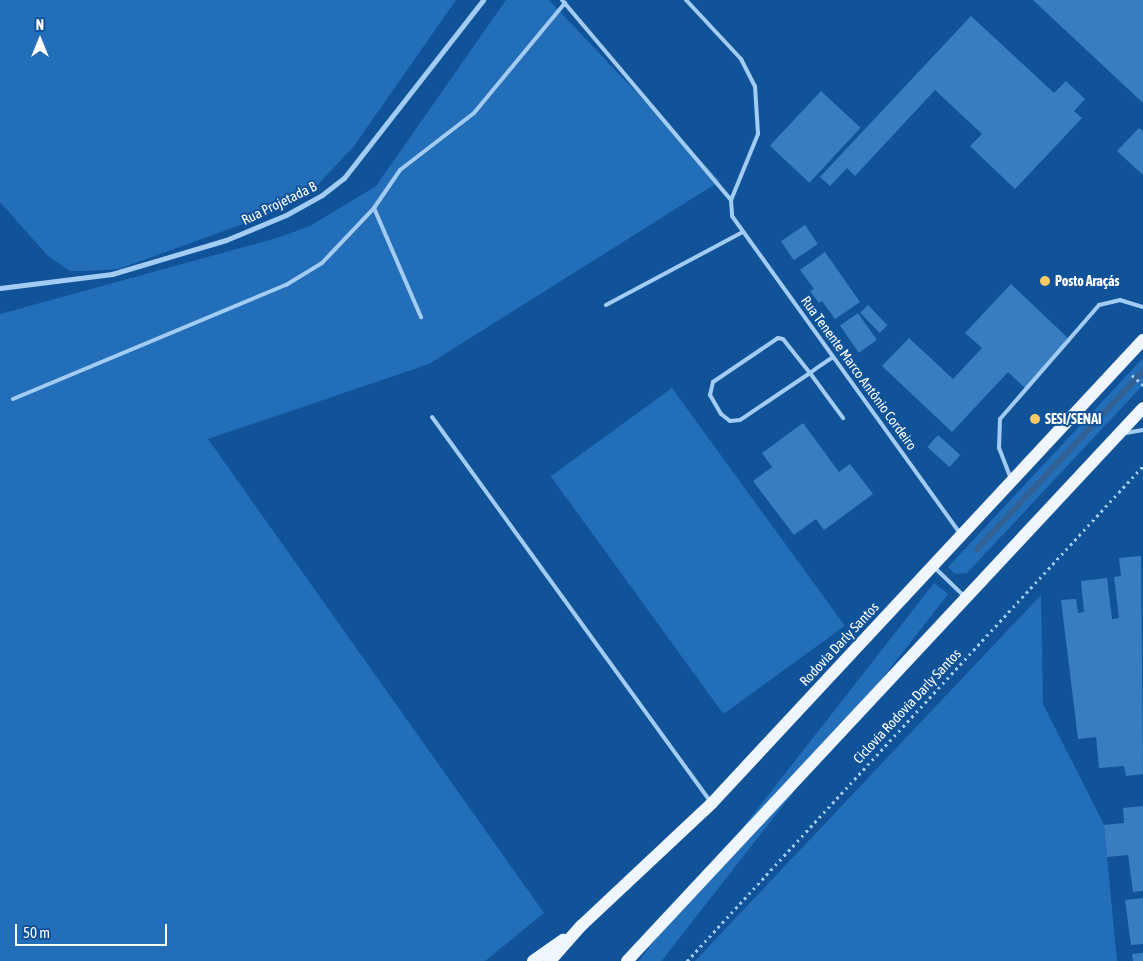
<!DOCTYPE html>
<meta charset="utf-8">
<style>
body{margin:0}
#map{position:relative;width:1143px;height:961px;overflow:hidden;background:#105399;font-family:"Asap Condensed",sans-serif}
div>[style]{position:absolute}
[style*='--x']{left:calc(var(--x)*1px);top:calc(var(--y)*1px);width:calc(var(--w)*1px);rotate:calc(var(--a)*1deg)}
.green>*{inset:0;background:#236eb8;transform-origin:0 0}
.stream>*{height:6px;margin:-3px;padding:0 3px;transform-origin:3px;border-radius:3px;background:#326295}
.building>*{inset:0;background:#397dc1;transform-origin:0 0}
.path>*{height:3px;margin-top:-1.5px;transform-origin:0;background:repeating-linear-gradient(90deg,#a2ccf4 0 2.5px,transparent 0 6.5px)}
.lane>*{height:4px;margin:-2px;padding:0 2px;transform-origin:2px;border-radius:2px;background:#a2ccf4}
.street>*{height:5px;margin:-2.5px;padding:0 2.5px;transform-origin:2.5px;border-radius:2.5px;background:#a2ccf4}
.primary>*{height:12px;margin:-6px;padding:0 6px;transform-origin:6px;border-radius:6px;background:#eff6ff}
.dots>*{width:14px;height:14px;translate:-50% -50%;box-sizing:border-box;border:2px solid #105399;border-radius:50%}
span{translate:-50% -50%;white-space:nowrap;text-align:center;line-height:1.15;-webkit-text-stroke:4px #105399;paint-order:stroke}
.street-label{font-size:14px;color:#fff}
.poi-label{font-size:14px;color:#fff;font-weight:700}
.left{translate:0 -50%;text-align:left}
.north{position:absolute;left:15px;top:15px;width:50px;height:50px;-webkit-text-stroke:4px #105399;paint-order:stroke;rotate:0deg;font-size:14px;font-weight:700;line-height:20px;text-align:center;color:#fff}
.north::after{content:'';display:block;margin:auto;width:18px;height:22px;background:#fff;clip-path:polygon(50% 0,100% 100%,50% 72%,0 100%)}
.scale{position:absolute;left:15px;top:924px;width:152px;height:22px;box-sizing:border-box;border:2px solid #fff;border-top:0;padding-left:6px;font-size:15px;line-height:18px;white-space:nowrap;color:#fff;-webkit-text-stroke:4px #105399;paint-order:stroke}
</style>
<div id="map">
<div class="green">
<i style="clip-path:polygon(0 0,456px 0,354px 146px,312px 191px,265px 216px,119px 269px,85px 271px,70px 271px,48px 256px,0 202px)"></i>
<i style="clip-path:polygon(506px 0,549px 0,720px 181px,429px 364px,208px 439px,544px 913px,485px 961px,0 961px,0 314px,277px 238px,310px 226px,376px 186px)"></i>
<i style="clip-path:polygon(1143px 358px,1143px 385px,967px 573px,955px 574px,948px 567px)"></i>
<i style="left:672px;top:388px;width:294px;height:150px;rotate:54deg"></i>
<i style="left:934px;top:583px;width:18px;height:518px;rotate:38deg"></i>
<i style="clip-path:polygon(1041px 595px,1043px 704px,1104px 825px,1117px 961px,695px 961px)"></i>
</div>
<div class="stream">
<i style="--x:977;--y:549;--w:243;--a:-47"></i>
</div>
<div class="building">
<i style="clip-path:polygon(1033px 0,1143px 0,1143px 103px)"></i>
<i style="clip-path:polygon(971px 16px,1054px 93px,1066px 81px,1085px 99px,1074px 111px,1082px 118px,1015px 189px,970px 146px,982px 134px,935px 90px,855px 176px,847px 168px,830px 186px,820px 177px)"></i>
<i style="left:821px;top:91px;width:54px;height:75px;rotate:43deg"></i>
<i style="clip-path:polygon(1139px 128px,1143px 131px,1143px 175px,1117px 151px)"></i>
<i style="left:805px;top:225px;width:23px;height:29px;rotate:56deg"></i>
<i style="clip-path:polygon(825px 252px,860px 302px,835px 319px,822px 301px,819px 303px,810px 291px,814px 289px,800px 270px)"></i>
<i style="clip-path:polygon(1011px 284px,1071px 341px,1026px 389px,1008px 372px,952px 432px,882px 366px,909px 338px,953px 379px,982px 348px,965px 333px)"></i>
<i style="left:868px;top:305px;width:28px;height:11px;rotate:46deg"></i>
<i style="left:858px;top:313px;width:33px;height:22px;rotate:55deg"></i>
<i style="clip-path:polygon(803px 423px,839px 472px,850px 464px,873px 494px,824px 530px,816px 519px,794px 535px,753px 481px,772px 467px,762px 453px)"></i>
<i style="left:938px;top:435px;width:30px;height:16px;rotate:42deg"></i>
<i style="clip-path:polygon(1141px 556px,1143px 774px,1126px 776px,1124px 766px,1099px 768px,1096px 737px,1078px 739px,1061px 600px,1076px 599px,1078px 613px,1084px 612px,1081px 581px,1107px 578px,1112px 619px,1119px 618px,1114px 577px,1121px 576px,1119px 558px)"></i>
<i style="clip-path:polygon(1143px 806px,1143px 891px,1133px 892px,1128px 855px,1107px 857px,1104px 825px,1124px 823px,1123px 808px)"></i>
<i style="clip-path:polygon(1143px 898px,1143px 944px,1131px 945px,1125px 900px)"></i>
<i style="clip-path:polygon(1143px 953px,1143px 961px,1133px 961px,1132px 954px)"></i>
</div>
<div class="path">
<i style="--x:1132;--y:375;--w:15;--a:42"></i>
<i style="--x:687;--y:961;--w:673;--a:-47.35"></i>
</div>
<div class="lane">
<i style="--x:562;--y:0;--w:262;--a:49.8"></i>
<i style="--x:686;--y:0;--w:81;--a:47"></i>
<i style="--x:741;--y:59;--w:30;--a:63"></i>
<i style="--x:755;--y:86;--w:48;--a:86.4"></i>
<i style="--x:758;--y:134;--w:71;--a:112.2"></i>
<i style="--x:731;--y:200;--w:16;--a:86"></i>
<i style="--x:732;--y:216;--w:390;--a:54.3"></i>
<i style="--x:374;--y:208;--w:119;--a:66.7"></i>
<i style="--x:606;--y:305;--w:155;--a:-28.1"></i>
<i style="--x:833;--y:357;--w:14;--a:146"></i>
<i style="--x:821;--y:365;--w:14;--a:144"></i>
<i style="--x:810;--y:373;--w:84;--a:146.1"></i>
<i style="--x:740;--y:420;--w:10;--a:174"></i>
<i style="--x:730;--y:421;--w:11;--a:-142"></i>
<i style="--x:721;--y:414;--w:22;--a:-120"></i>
<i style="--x:710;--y:395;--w:13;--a:-77"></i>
<i style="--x:713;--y:382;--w:78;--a:-34.1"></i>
<i style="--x:778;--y:338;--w:5;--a:11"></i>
<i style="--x:783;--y:339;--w:43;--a:51.5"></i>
<i style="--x:810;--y:373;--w:56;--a:53.7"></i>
<i style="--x:13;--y:399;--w:296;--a:-22.7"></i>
<i style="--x:286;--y:285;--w:42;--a:-31.4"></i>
<i style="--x:322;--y:263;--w:76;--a:-46.6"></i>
<i style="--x:374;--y:208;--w:46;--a:-55.6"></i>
<i style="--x:400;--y:170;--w:93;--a:-37.6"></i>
<i style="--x:474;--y:113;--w:143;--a:-50.4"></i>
<i style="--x:432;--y:417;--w:475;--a:54.1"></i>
<i style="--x:1126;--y:433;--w:17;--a:-10"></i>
<i style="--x:1011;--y:479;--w:33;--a:-111"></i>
<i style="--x:999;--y:448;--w:29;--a:-88"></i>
<i style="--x:1000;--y:419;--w:151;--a:-49"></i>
<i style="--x:1099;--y:305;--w:22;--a:-13"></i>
<i style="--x:1120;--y:300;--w:24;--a:17"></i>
<i style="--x:934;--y:567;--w:43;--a:44.1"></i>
</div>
<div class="street">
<i style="--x:0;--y:288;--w:113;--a:-7.1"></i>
<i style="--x:112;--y:274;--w:119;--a:-16.6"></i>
<i style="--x:226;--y:240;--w:65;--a:-22.6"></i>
<i style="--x:286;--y:215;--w:41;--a:-29.1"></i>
<i style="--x:322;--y:195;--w:28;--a:-38"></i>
<i style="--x:344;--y:178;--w:226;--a:-52"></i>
</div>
<div class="primary">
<i style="--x:533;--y:961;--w:37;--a:-35"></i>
<i style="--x:550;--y:961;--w:47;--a:-48.5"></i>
<i style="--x:581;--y:926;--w:180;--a:-43.2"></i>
<i style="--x:712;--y:803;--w:633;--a:-47.05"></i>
<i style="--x:627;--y:961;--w:756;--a:-46.98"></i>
</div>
<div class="dots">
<i style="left:1045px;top:281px;background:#ffca65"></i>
<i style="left:1035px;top:419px;background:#ffca65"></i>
</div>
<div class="street-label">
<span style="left:279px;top:203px;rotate:-26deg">Rua Projetada B</span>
<span style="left:859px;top:373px;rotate:54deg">Rua Tenente Marco Antônio Cordeiro</span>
<span style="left:839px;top:644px;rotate:-47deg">Rodovia Darly Santos</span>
<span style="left:907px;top:706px;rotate:-47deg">Ciclovia Rodovia Darly Santos</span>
</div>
<div class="poi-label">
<span class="left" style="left:1055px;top:281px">Posto Araçás</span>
<span class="left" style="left:1045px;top:419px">SESI/SENAI</span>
</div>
<div class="north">N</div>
<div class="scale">50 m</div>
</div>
